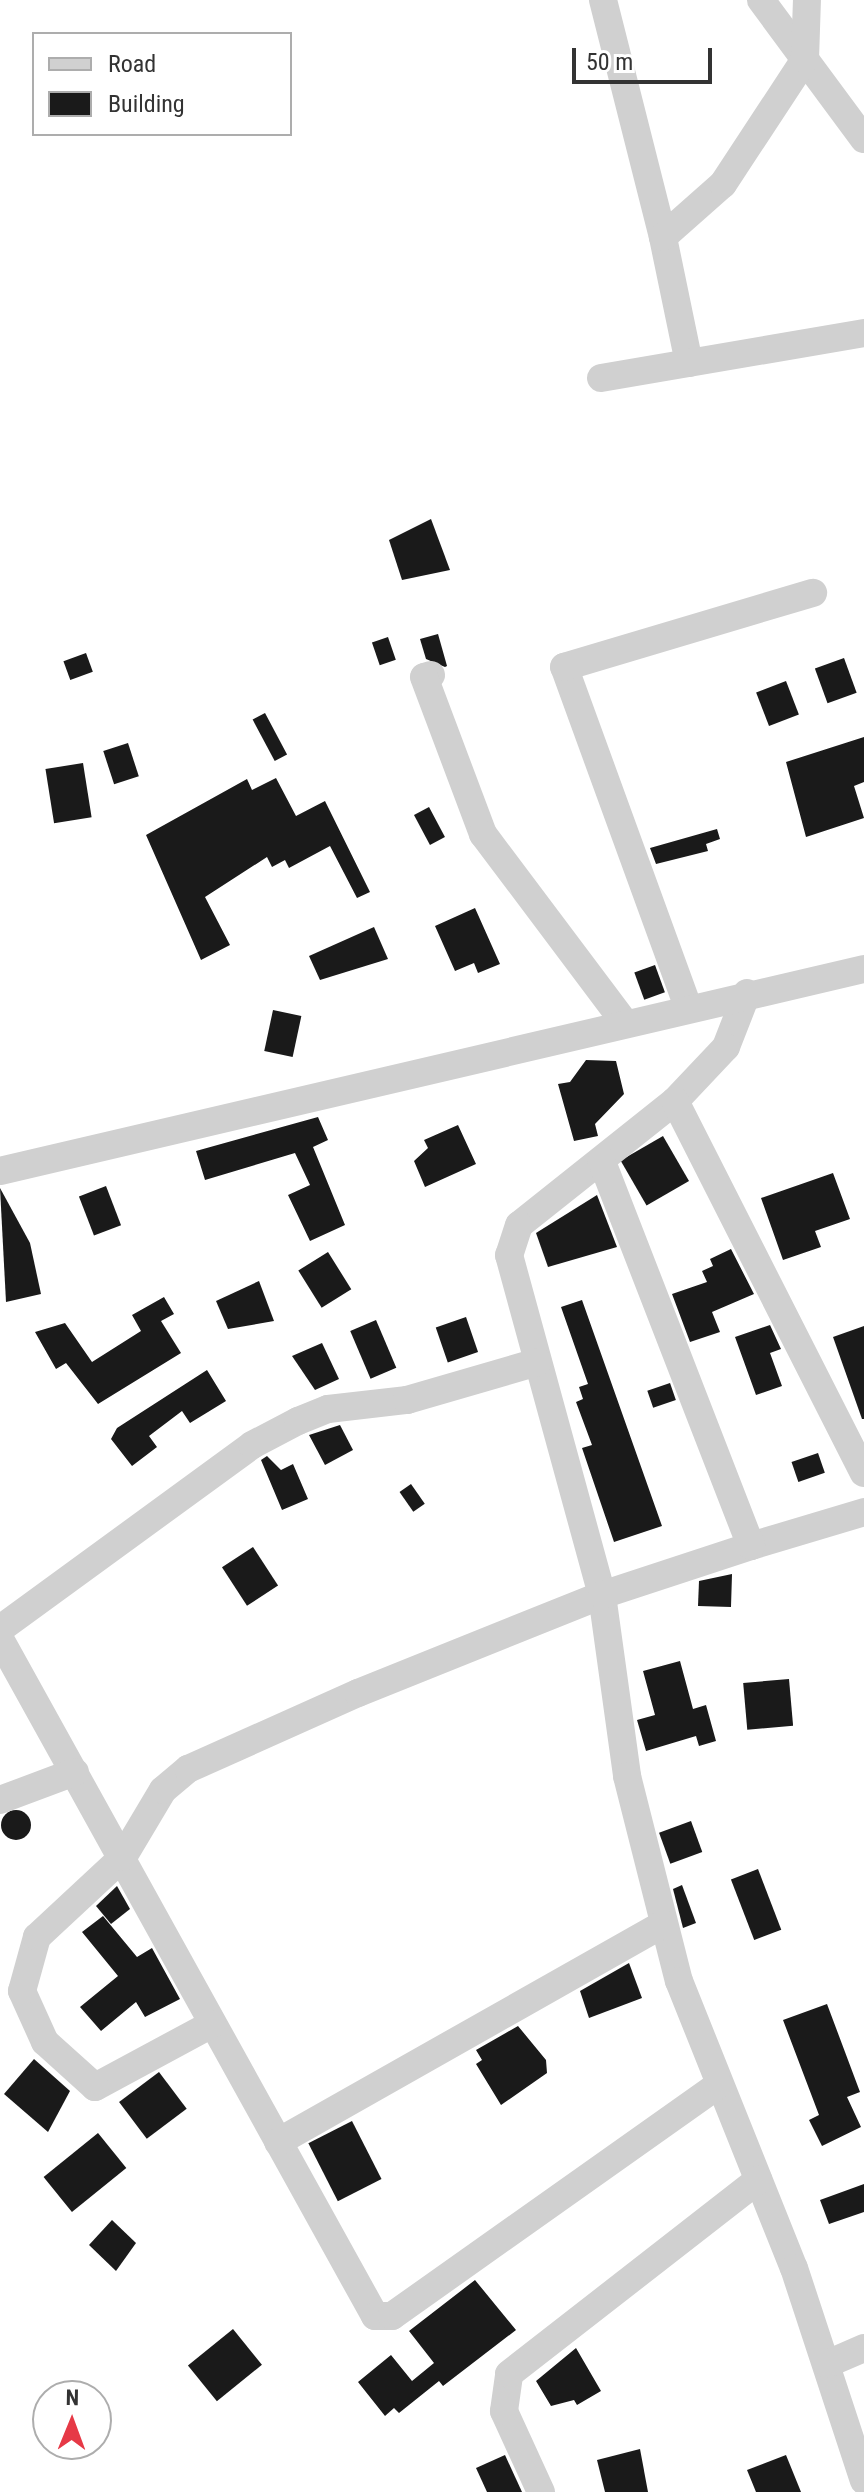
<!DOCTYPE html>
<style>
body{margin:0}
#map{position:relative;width:864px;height:2492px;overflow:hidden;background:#fff;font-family:"Roboto Condensed",sans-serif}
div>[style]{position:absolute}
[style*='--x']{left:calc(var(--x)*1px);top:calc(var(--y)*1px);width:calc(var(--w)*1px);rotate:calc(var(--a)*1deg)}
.building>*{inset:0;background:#1a1a1a;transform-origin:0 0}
.round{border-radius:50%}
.minor>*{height:28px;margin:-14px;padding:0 14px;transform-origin:14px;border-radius:14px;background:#d0d0d0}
span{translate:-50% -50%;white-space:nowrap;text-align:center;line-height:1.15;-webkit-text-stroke:8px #fff;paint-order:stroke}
.legend{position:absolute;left:32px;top:32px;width:260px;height:104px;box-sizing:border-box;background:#fff;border:2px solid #adadad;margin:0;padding:10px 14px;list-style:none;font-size:24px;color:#333}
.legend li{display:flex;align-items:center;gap:16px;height:40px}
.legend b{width:40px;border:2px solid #adadad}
.north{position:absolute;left:32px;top:2380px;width:80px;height:80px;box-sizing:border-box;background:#fff;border:2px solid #adadad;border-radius:50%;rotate:1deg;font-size:22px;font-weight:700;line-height:32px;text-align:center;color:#333}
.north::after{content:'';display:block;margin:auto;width:28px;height:36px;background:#e63946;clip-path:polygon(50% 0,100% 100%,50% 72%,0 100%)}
.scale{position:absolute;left:572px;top:48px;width:140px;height:36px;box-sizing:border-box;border:4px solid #333;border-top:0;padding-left:10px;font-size:24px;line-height:28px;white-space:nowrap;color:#333;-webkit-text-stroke:6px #fff;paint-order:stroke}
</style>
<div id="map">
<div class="building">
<i style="clip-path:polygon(431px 519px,450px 570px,402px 580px,389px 540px)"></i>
<i style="clip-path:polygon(438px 634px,447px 666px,445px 667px,426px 659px,420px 639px)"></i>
<i style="left:388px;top:637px;width:24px;height:17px;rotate:71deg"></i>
<i style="left:86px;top:653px;width:20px;height:24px;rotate:70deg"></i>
<i style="left:844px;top:658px;width:37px;height:31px;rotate:70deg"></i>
<i style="left:786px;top:681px;width:36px;height:32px;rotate:69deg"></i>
<i style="left:265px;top:713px;width:47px;height:14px;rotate:62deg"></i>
<i style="clip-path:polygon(864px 737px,864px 782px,854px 786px,864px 818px,806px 837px,786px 762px)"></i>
<i style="left:128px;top:743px;width:35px;height:26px;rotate:72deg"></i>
<i style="left:83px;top:763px;width:55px;height:38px;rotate:81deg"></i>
<i style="clip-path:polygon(276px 778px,296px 816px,325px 801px,370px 892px,357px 898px,330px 846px,289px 868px,285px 860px,272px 867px,267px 857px,205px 897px,230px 945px,201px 960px,146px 835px,247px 779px,252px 790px)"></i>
<i style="left:429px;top:807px;width:34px;height:17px;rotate:62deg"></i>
<i style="clip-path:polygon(717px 829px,720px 839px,706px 844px,708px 851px,656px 864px,650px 848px)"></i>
<i style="clip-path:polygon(475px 908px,500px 964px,478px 973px,474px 963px,455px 971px,435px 926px)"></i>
<i style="clip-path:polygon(374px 927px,388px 959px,320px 980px,309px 956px)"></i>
<i style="left:655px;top:965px;width:29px;height:22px;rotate:70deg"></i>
<i style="left:273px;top:1010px;width:29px;height:42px;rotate:12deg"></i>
<i style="clip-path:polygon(586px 1060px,616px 1061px,624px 1094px,595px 1124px,598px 1136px,574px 1141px,558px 1084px,570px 1082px)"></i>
<i style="clip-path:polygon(318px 1117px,328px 1140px,313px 1147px,345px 1225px,310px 1241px,288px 1195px,310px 1185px,295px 1153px,205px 1180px,196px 1151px)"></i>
<i style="clip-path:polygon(458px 1125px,476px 1164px,425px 1187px,414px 1161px,428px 1148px,424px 1140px)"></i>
<i style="left:663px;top:1136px;width:52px;height:49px;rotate:60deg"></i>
<i style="clip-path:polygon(833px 1173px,850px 1219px,815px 1231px,821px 1247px,783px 1260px,761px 1198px)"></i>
<i style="left:106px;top:1186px;width:42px;height:29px;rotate:69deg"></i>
<i style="clip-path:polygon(0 1188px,30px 1243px,41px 1294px,6px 1302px)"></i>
<i style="clip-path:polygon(597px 1195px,617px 1247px,548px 1267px,536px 1233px)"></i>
<i style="clip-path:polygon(731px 1249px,754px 1294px,712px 1312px,720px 1332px,690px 1342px,672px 1294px,707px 1282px,702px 1271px,713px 1266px,710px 1259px)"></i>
<i style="left:328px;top:1252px;width:44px;height:35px;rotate:58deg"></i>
<i style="clip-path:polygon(259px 1281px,274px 1321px,228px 1329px,216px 1301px)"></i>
<i style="clip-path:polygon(164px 1297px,174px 1314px,161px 1321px,181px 1353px,98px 1404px,66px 1363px,56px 1369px,35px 1332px,65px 1323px,92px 1362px,141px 1331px,132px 1315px)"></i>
<i style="clip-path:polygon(582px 1300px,662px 1526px,614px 1542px,582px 1448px,592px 1445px,576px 1402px,583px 1399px,579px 1387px,588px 1384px,561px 1307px)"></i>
<i style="left:466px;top:1317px;width:37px;height:32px;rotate:71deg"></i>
<i style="left:376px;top:1320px;width:52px;height:28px;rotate:67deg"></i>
<i style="clip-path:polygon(770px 1325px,781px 1349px,770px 1353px,782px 1386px,756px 1395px,735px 1337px)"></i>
<i style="clip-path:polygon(864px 1326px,864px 1419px,862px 1419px,833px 1337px)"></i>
<i style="clip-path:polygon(322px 1343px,339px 1379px,315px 1390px,292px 1356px)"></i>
<i style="clip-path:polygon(207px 1370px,226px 1401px,190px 1423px,182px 1411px,149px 1436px,157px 1447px,132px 1466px,111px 1439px,117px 1428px)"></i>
<i style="left:670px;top:1383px;width:18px;height:24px;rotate:71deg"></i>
<i style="clip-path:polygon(340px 1425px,353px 1450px,325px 1465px,309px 1435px)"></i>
<i style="left:818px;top:1453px;width:21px;height:28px;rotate:71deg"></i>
<i style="clip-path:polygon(267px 1456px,281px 1470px,293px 1464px,308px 1499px,282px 1510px,261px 1460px)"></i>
<i style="left:411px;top:1484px;width:24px;height:14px;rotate:55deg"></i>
<i style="left:253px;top:1547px;width:46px;height:37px;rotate:57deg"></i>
<i style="clip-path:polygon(732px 1574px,731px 1607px,698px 1606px,699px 1581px)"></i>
<i style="clip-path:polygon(680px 1661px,693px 1709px,706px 1705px,716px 1741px,699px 1746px,696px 1736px,646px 1751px,637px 1720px,655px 1715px,643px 1671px)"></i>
<i style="left:789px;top:1679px;width:47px;height:46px;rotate:85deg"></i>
<i class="round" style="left:1px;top:1810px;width:30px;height:30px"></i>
<i style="left:691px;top:1821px;width:33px;height:34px;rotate:70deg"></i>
<i style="left:758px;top:1869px;width:65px;height:29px;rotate:69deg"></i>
<i style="clip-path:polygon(682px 1885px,696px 1923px,683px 1928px,673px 1889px)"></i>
<i style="clip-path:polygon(117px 1886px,130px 1909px,111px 1924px,96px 1906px)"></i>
<i style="clip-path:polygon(103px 1916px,137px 1957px,152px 1948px,180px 1999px,145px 2017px,136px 2002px,101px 2031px,80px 2007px,118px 1976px,82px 1932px)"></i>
<i style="clip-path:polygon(629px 1963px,642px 1998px,589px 2018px,580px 1991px)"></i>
<i style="clip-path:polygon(827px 2004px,860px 2092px,847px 2097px,861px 2127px,822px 2146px,809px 2120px,819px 2115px,783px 2020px)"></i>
<i style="clip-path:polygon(518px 2026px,546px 2060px,547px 2073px,501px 2105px,476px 2064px,482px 2060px,476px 2050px)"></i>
<i style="clip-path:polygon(34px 2059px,70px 2091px,48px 2132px,4px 2094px)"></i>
<i style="left:159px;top:2072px;width:46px;height:50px;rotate:53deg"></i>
<i style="left:352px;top:2121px;width:65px;height:49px;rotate:63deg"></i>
<i style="left:98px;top:2133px;width:45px;height:70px;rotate:51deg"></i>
<i style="clip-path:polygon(864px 2184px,864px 2212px,829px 2224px,820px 2200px)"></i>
<i style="clip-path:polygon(112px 2220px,136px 2243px,116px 2271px,89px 2245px)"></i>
<i style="clip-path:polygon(475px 2280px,516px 2330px,443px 2386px,439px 2381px,399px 2413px,394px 2408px,385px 2416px,358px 2382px,391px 2355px,412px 2381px,434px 2363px,409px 2331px)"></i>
<i style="left:233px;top:2329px;width:46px;height:58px;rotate:51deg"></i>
<i style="clip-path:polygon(576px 2348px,601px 2391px,577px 2405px,574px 2400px,551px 2406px,536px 2381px)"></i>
<i style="clip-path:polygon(640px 2449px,648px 2492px,605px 2492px,597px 2460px)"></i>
<i style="clip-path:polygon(505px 2455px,522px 2492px,487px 2492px,476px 2468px)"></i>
<i style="clip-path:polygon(786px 2455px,801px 2492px,756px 2492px,747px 2470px)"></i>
</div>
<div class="minor">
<i style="--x:603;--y:0;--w:244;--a:75.8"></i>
<i style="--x:761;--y:0;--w:173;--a:53.5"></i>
<i style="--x:689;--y:363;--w:129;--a:-101.7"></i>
<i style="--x:663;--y:237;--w:80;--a:-41.5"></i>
<i style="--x:723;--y:184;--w:149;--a:-56.7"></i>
<i style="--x:805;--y:59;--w:59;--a:-88.1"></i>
<i style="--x:601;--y:378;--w:267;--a:-9.7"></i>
<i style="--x:431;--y:675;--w:7;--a:164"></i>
<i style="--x:424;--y:677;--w:168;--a:69.4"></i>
<i style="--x:483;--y:834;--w:235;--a:53.1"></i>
<i style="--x:747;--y:993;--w:58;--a:111.3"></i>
<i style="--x:726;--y:1047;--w:74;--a:133.4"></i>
<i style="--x:675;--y:1101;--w:199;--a:141.5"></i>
<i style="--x:519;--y:1225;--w:32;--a:108"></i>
<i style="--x:509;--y:1255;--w:352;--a:74.7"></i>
<i style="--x:602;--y:1595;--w:183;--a:82.1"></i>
<i style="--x:627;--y:1776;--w:211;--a:75.8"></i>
<i style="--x:679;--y:1981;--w:309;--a:68.2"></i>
<i style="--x:794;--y:2268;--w:224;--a:71.8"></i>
<i style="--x:688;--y:1007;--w:362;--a:-110"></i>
<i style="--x:564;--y:667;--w:260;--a:-16.6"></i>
<i style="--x:675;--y:1101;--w:417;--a:63.1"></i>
<i style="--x:0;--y:1171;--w:887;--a:-13.16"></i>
<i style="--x:751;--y:1546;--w:118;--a:-16.7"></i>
<i style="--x:0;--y:1629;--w:312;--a:-36.1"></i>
<i style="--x:252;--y:1445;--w:52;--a:-27.6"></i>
<i style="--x:298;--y:1421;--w:32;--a:-22"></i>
<i style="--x:328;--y:1409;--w:80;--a:-6.5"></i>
<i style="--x:407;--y:1400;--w:136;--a:-16.2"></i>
<i style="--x:0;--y:1639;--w:774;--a:61.02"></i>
<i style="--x:375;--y:2316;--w:17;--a:0"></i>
<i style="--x:392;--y:2316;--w:400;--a:-35.3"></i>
<i style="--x:0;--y:1800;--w:80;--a:-20.5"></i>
<i style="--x:212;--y:2024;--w:133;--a:151.7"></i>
<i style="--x:95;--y:2087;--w:67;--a:-138"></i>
<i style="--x:45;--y:2042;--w:56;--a:-114.3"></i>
<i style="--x:22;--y:1991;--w:56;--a:-74.5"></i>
<i style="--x:37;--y:1937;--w:117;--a:-42.9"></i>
<i style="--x:123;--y:1857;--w:78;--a:-59.2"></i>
<i style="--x:163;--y:1790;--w:33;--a:-40"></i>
<i style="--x:188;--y:1769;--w:186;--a:-24.1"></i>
<i style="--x:358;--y:1693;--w:263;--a:-21.9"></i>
<i style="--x:602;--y:1595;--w:157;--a:-18.2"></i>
<i style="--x:751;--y:1546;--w:413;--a:-111.2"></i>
<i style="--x:278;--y:2142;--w:443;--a:-29.5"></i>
<i style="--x:827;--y:2364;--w:40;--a:-23.4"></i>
<i style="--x:541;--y:2492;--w:89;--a:-114.6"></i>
<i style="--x:504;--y:2411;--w:37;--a:-82"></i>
<i style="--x:509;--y:2374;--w:316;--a:-37.9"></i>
</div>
<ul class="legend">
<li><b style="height:10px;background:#d0d0d0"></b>Road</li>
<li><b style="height:22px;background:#1a1a1a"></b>Building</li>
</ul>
<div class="north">N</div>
<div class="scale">50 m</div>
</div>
